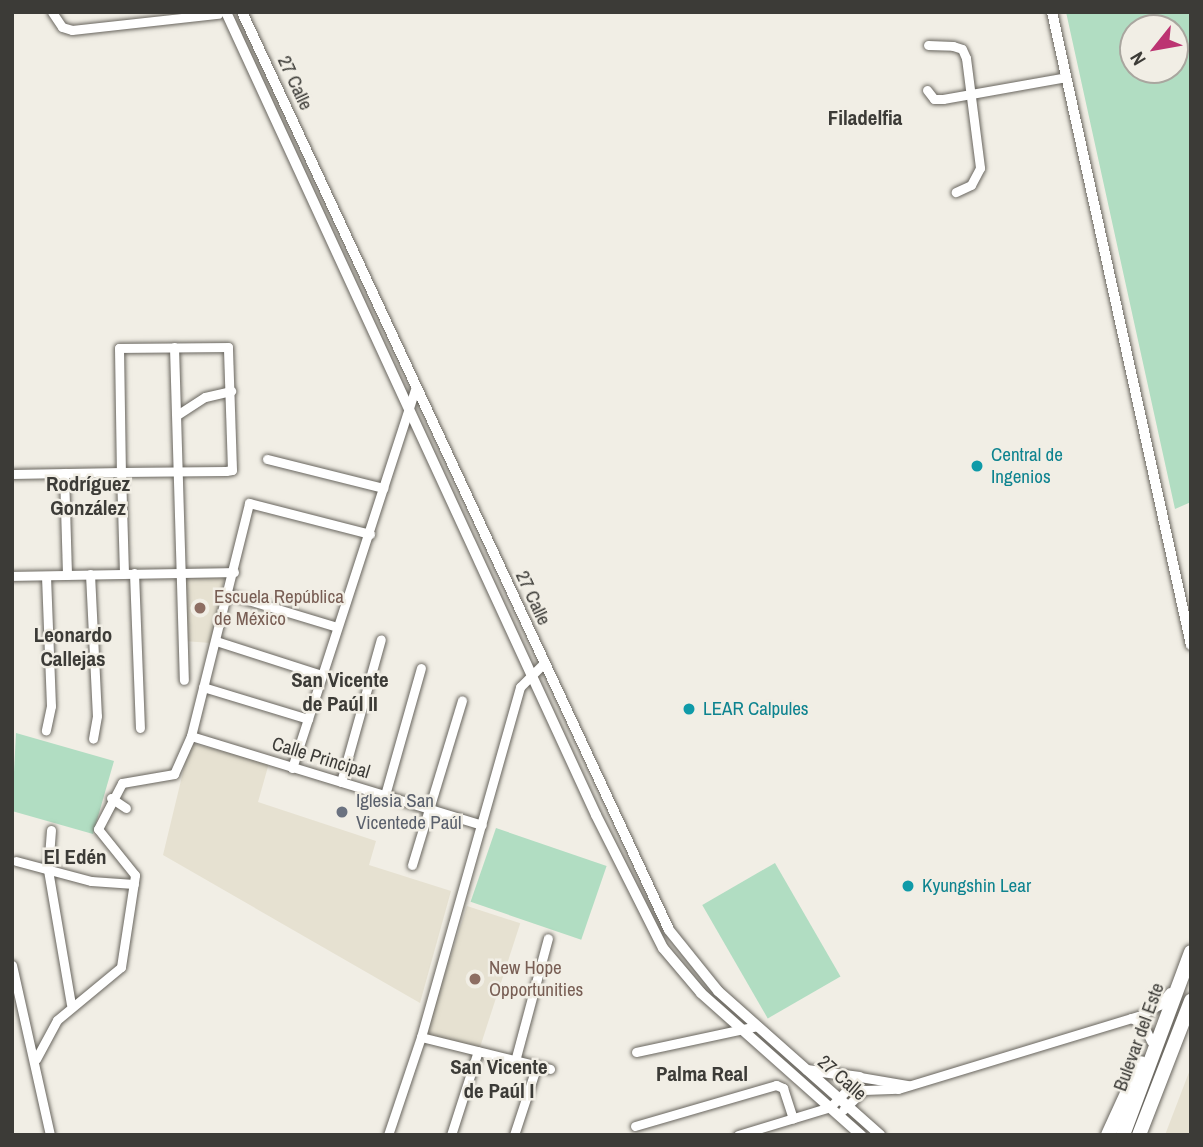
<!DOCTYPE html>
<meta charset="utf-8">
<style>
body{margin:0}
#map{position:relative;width:1203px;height:1147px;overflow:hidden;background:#f1eee5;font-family:"Archivo Narrow",sans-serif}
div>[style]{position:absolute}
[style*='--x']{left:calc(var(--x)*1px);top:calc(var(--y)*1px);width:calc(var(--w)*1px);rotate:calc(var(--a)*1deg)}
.built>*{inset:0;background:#e6e1d1;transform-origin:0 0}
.green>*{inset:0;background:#b1ddc2;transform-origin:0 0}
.roads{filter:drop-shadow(0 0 2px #68655e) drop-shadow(0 0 2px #68655e)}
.minor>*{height:9px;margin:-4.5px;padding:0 4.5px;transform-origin:4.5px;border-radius:4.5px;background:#fff}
.tertiary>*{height:10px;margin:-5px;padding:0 5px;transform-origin:5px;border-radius:5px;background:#fff}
.trunk>*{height:14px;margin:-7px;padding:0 7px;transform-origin:7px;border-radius:7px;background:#fff}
.dots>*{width:19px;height:19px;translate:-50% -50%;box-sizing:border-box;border:4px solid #f1eee5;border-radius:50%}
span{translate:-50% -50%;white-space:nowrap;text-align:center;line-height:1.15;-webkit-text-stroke:5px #f1eee5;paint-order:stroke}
.street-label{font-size:19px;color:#3c3b37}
.culture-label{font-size:19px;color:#0d838f}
.left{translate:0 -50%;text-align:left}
.education-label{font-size:19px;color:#785e54}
.worship-label{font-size:19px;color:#5b616d}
.neighbourhood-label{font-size:21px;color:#3c3b37;font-weight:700}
.frame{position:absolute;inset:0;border:14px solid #3c3b37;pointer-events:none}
.north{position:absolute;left:1119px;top:14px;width:70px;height:70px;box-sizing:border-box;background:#f1eee5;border:2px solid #a9a69f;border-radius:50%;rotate:239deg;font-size:19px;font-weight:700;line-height:28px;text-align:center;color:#3c3b37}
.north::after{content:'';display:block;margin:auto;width:24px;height:32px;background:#bc3472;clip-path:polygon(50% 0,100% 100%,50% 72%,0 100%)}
</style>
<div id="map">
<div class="built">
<i style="clip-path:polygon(182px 575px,225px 575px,211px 643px,184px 641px)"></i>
<i style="clip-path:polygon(190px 743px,269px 763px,258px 802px,376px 841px,369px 865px,451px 891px,420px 1003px,163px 855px)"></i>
<i style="left:467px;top:906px;width:56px;height:135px;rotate:18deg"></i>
<i style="clip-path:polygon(1191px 1067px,1191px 1135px,1165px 1135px)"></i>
</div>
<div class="green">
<i style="clip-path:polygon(evenodd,1066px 12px,1191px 12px,1191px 502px,1175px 509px,1066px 12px,1133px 28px,1175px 28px,1175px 70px,1133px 70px,1133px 28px)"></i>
<i style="clip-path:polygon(16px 733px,114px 761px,93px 834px,12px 811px)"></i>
<i style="left:496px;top:828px;width:117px;height:78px;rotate:19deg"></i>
<i style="left:775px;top:863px;width:131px;height:84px;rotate:60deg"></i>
</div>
<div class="roads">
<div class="minor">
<i style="--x:52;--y:12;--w:18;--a:56"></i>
<i style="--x:62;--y:27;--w:10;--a:17"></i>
<i style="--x:72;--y:30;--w:147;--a:-6.3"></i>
<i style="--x:928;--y:45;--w:25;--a:2"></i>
<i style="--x:953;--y:46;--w:9;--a:18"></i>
<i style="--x:962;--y:49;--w:10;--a:66"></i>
<i style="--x:966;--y:58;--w:111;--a:82.7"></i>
<i style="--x:980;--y:168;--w:19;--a:118"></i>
<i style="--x:971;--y:185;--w:17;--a:155"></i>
<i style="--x:927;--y:90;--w:11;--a:52"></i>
<i style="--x:934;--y:99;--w:9;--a:0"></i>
<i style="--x:943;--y:99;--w:125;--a:-10.1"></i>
<i style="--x:174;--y:347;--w:333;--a:88.3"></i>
<i style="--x:177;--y:415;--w:33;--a:-33"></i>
<i style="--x:205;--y:397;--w:27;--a:-13"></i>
<i style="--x:267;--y:459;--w:120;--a:14"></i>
<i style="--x:64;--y:473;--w:102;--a:88.3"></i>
<i style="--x:12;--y:474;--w:109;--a:-1.1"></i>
<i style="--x:121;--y:472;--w:105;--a:-0.5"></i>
<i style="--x:226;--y:471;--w:6;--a:-9"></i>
<i style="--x:232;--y:470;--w:123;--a:-91.9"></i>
<i style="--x:228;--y:347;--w:109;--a:179.5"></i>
<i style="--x:119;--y:348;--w:124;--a:89.1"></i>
<i style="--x:121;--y:472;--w:101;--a:88.3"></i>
<i style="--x:134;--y:573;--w:155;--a:87.8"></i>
<i style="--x:90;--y:574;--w:142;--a:87.2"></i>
<i style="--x:97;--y:716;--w:23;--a:100"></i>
<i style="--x:12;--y:576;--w:222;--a:-1"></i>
<i style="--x:46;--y:576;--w:130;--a:87.8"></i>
<i style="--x:51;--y:706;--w:25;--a:102"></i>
<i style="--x:228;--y:594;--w:114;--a:16.8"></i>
<i style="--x:216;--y:641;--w:111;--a:17.8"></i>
<i style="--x:203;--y:687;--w:110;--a:16.9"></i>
<i style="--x:191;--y:736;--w:304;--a:17"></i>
<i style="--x:292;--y:768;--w:401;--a:-72"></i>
<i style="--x:341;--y:782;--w:148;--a:-74.4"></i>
<i style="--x:385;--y:795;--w:132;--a:-74.2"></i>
<i style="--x:111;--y:798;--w:18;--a:34"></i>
<i style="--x:51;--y:830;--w:40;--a:94.3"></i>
<i style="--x:48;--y:870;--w:136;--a:80.3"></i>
<i style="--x:16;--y:861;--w:78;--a:14.9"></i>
<i style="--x:91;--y:881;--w:43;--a:4"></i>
<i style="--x:412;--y:865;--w:172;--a:-73.1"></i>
<i style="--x:12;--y:965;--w:174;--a:77.4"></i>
<i style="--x:1131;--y:1018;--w:13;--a:27"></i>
<i style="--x:1143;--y:1024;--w:19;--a:65"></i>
<i style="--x:421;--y:1037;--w:133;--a:13.9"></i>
<i style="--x:636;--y:1052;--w:124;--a:-12.1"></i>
<i style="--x:36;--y:1059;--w:44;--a:-61.7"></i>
<i style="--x:57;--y:1020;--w:83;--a:-39.6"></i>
<i style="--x:121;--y:967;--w:93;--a:-81.3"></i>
<i style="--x:135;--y:875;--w:59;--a:-128.8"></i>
<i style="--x:98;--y:829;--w:52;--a:-62.4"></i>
<i style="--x:122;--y:783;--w:53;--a:-9.8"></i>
<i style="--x:174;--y:774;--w:42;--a:-65.9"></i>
<i style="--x:191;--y:736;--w:240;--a:-76"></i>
<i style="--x:249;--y:503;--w:125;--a:14.4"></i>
<i style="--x:515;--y:1061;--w:127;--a:-75"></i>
<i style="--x:843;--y:1110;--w:29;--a:-44"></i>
<i style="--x:864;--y:1090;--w:34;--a:-2"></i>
<i style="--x:898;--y:1089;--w:254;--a:-16.9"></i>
<i style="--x:1141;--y:1015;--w:21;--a:-29"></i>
<i style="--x:1159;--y:1005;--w:17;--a:-50"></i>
<i style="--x:635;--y:1126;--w:147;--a:-16.2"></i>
<i style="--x:776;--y:1085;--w:8;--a:23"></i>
<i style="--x:783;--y:1088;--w:32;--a:72"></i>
<i style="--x:388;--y:1135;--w:103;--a:-71.4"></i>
<i style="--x:421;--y:1037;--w:364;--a:-74.2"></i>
<i style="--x:520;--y:687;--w:34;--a:-45"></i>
<i style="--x:451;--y:1135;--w:88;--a:-72.2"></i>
<i style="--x:514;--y:1135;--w:64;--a:-71.8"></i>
<i style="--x:738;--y:1135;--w:96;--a:-16.9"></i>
<i style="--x:830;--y:1107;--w:42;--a:-45"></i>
<i style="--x:860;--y:1077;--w:49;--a:9.5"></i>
</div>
<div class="tertiary">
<i style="--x:226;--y:12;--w:884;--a:65.26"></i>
<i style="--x:596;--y:815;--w:149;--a:63.3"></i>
<i style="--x:663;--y:948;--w:59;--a:49.8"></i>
<i style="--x:701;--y:993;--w:214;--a:41.6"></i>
<i style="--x:242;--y:12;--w:1012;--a:65.05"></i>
<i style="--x:669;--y:930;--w:78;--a:51.2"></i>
<i style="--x:718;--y:991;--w:217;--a:41.6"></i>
<i style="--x:1052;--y:12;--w:648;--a:77.62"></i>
<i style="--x:807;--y:1070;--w:53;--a:7.5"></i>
</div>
<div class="trunk">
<i style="--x:1108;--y:1135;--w:79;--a:-65.4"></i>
<i style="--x:1123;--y:1135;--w:195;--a:-69.6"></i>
<i style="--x:1139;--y:1135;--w:144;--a:-68.8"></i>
</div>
</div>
<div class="dots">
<i style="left:977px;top:466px;background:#0f9aa8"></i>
<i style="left:200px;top:608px;background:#8d6e63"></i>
<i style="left:689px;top:709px;background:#0f9aa8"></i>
<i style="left:342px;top:812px;background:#6b7280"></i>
<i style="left:908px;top:886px;background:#0f9aa8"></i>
<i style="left:475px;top:979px;background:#8d6e63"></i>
</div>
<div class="street-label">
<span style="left:295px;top:83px;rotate:65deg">27 Calle</span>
<span style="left:533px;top:598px;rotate:65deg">27 Calle</span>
<span style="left:321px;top:758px;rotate:17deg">Calle Principal</span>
<span style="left:1139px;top:1037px;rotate:-70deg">Bulevar del Este</span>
<span style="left:842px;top:1078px;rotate:41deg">27 Calle</span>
</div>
<div class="culture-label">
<span class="left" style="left:991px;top:466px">Central de<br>Ingenios</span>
<span class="left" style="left:703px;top:709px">LEAR Calpules</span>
<span class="left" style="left:922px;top:886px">Kyungshin Lear</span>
</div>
<div class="education-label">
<span class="left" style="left:214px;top:608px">Escuela República<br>de México</span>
<span class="left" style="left:489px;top:979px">New Hope<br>Opportunities</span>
</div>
<div class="worship-label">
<span class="left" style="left:356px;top:812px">Iglesia San<br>Vicentede Paúl</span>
</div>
<div class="neighbourhood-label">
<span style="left:865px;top:118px">Filadelfia</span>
<span style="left:88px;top:496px">Rodríguez<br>González</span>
<span style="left:73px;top:647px">Leonardo<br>Callejas</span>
<span style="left:340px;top:692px">San Vicente<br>de Paúl II</span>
<span style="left:75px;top:857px">El Edén</span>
<span style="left:499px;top:1079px">San Vicente<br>de Paúl I</span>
<span style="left:702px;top:1074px">Palma Real</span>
</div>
<div class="frame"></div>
<div class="north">N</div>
</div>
